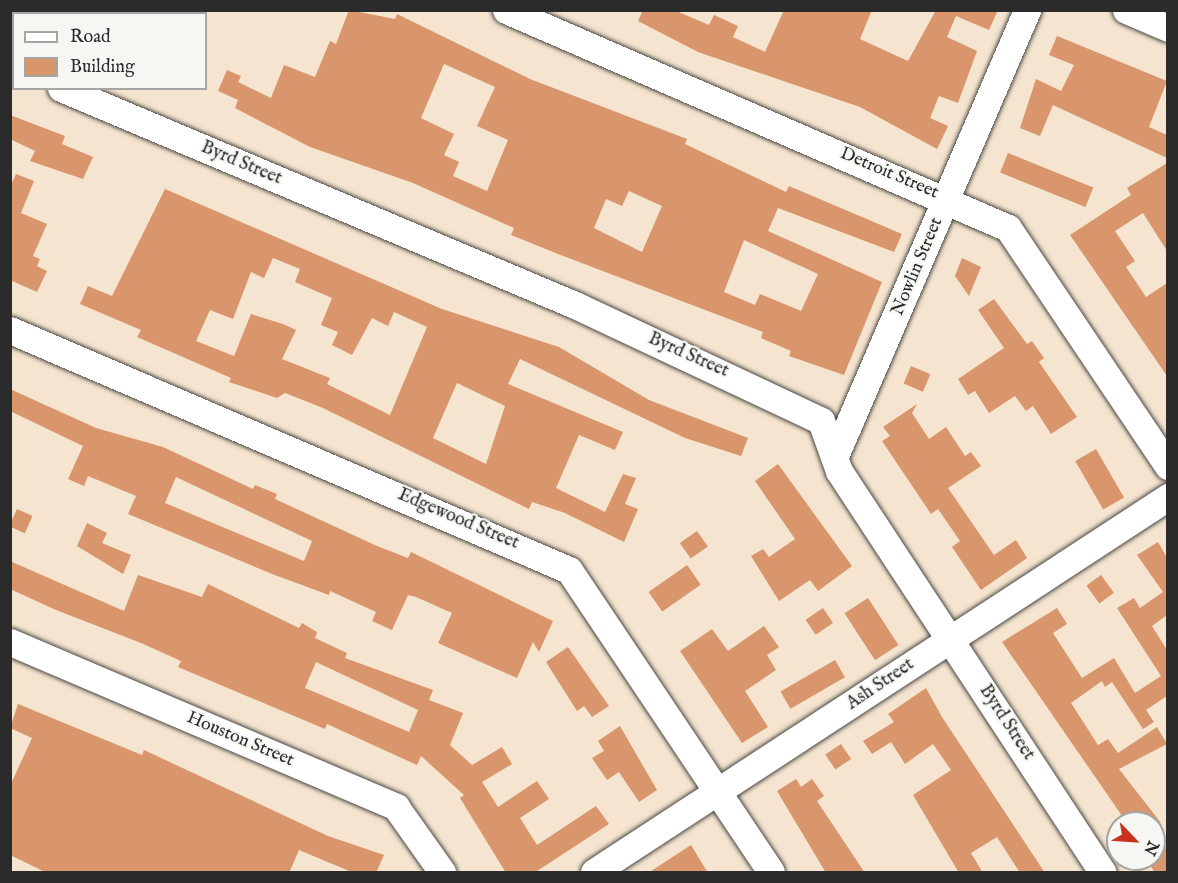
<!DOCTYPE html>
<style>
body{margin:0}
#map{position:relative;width:1178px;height:883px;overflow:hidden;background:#f5e4cf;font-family:"IM FELL English",serif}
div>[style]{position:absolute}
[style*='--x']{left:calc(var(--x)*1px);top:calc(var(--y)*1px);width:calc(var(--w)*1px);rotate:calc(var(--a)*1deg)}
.building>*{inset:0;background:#d9966c;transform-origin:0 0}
.roads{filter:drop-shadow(0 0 2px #494744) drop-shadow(0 0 2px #494744)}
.minor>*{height:27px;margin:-13.5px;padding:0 13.5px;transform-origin:13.5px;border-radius:13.5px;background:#fff}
span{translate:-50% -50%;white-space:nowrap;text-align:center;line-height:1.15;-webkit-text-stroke:4.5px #f6f6f2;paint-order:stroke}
.street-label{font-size:18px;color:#2b2b2b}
.frame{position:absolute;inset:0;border:12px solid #2b2b2b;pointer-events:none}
.legend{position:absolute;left:12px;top:12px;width:195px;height:78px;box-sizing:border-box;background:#f6f6f2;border:2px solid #a5a5a2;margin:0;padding:8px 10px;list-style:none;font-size:18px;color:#2b2b2b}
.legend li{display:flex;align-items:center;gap:12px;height:30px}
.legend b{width:30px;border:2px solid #a5a5a2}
.north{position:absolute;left:1106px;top:811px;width:60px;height:60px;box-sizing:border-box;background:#f6f6f2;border:2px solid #a5a5a2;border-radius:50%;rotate:115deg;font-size:16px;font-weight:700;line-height:24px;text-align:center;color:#2b2b2b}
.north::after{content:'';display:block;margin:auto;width:21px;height:27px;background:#c8321e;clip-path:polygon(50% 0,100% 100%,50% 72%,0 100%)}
</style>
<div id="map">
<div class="building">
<i style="clip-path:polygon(evenodd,349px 10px,395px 19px,397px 14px,530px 79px,687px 139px,685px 144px,786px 192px,789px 186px,902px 234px,894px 252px,778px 208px,768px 231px,882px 282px,844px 375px,789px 356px,791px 351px,761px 338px,763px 332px,558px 254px,511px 235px,514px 228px,413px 183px,310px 147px,235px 108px,238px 100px,218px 91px,227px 70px,241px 76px,238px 82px,271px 98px,284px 65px,315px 77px,330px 41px,336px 44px,349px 10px,444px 64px,495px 87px,477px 126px,508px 140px,487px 191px,453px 176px,459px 162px,444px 155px,454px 134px,421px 118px,444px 64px,349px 10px,629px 191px,662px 206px,642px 252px,594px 228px,606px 199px,622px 206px,629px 191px,349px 10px,744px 240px,818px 274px,801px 311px,760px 294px,755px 305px,724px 292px,744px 240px)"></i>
<i style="clip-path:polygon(643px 10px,674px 10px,709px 25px,714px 15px,738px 26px,733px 37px,765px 52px,784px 10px,872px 10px,860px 39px,908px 61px,936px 10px,998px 10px,989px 30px,956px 16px,947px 37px,977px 51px,958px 103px,939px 96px,930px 118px,948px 126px,937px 149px,860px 107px,698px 52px,638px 21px)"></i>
<i style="clip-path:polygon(1057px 36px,1167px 81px,1149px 127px,1167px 135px,1167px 158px,1053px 105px,1040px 136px,1020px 128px,1036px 79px,1061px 91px,1074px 65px,1049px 55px)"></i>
<i style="clip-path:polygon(10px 115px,65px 136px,62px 144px,93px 157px,83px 179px,30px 161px,35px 151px,10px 139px)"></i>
<i style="left:1008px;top:153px;width:92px;height:21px;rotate:22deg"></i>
<i style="clip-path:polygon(1167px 163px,1167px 251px,1143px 213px,1115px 231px,1135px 261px,1126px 267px,1146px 297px,1167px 283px,1167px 376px,1070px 235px,1131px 195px,1127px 188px)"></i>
<i style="clip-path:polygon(16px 174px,34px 181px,21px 213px,47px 224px,33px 256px,40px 259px,37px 266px,47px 271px,37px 292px,10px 280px,10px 187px)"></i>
<i style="clip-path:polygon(evenodd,165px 189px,442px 309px,559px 347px,649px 400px,748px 438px,741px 456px,685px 438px,520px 359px,508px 384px,623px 432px,615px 450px,579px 435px,556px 488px,605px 512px,623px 474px,636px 478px,625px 504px,638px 509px,624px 542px,565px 513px,532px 502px,529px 509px,323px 408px,285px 393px,277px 398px,229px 382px,231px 378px,137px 337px,141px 330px,80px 304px,88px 286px,112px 296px,165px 189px,273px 258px,300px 269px,295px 282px,332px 298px,321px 325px,338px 332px,332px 345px,352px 355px,372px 318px,388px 326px,394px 312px,427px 327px,390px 415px,327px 384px,330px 378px,282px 359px,296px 330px,283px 324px,251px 314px,234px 356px,196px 341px,210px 310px,233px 319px,251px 272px,264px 278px,273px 258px,165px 189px,457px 383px,505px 406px,486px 464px,433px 438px,457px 383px)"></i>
<i style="clip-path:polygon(962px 258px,981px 267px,969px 296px,955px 276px)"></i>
<i style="clip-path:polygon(994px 299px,1027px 344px,1032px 341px,1044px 358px,1039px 362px,1077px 417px,1051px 434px,1033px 406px,1026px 411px,1015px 396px,989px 413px,975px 391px,968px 395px,958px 379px,1004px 348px,978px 310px)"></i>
<i style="left:911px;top:366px;width:21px;height:19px;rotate:23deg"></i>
<i style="clip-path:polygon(evenodd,10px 389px,96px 428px,163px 447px,253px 489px,255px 485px,277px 494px,275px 499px,377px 546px,408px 558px,411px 552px,553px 621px,539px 652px,533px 642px,517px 678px,438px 643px,452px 613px,416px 597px,408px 595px,392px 630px,372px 621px,376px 612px,330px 591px,329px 595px,272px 574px,128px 514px,136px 496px,88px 476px,84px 486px,68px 479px,83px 446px,10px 411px,10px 389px,176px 477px,312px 541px,304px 561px,165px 503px,176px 477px)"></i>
<i style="clip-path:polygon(917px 404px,912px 413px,929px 439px,946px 427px,965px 456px,971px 452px,981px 466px,948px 488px,994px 555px,1016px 540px,1027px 558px,981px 590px,952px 547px,960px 541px,938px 509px,931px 514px,882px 441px,890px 436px,883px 427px)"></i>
<i style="left:1096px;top:449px;width:56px;height:24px;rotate:60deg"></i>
<i style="clip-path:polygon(778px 464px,852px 566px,818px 591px,810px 580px,779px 601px,751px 556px,763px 549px,769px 557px,795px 539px,755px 481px)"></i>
<i style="left:17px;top:509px;width:17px;height:19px;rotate:24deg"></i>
<i style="clip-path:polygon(87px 523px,107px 533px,102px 543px,131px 555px,123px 574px,77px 546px)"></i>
<i style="left:697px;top:531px;width:19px;height:21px;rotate:55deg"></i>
<i style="clip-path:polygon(1158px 542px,1167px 558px,1167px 615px,1152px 626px,1167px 650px,1167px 696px,1146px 710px,1154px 722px,1143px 729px,1112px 682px,1105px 687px,1102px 681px,1071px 703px,1098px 745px,1108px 739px,1118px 753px,1157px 727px,1167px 744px,1119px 769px,1161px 823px,1127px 823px,1002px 642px,1057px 608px,1067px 624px,1053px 633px,1082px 678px,1114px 658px,1135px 693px,1161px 676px,1117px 608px,1134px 598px,1140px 608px,1163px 592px,1137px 555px)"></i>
<i style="clip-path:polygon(evenodd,10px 561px,124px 611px,138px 575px,202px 597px,208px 584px,299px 628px,302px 623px,317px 632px,315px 638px,347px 653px,345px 658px,433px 690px,429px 700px,463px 713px,450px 745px,472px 765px,502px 747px,512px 764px,482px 782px,498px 807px,537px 781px,549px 799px,520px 818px,537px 845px,596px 806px,609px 824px,534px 873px,506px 873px,460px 798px,464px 795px,421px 756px,417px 765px,327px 724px,325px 729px,178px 667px,181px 661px,141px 643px,56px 610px,10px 589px,10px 561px,316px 662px,418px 710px,409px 732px,305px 688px,316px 662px)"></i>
<i style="left:687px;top:565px;width:24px;height:47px;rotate:55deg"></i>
<i style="left:1101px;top:575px;width:22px;height:18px;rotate:54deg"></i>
<i style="left:868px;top:598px;width:56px;height:28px;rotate:57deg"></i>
<i style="left:823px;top:608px;width:18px;height:21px;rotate:56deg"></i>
<i style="clip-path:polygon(764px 626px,779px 647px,767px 655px,776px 670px,745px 691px,768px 727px,742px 743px,680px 651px,712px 629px,728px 651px)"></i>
<i style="clip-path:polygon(568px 647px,609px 706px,592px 717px,584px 706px,577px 711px,546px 662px)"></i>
<i style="left:835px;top:660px;width:20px;height:63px;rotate:60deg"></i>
<i style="clip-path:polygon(926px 688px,942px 717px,1045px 873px,1020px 873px,997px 837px,971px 853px,983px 873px,959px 873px,913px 795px,951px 770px,933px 744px,905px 764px,891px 742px,872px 754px,863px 741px,894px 722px,888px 714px)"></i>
<i style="clip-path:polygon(18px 704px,142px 755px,144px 750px,328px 836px,384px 855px,376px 873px,354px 873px,299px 850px,289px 873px,47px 873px,10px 855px,10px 786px,32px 738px,10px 728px)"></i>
<i style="clip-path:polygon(620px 726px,657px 790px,639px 802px,619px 772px,607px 780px,592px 758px,604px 751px,598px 741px)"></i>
<i style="left:841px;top:744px;width:18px;height:19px;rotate:56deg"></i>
<i style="clip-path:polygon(796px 779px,801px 787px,812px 779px,824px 796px,817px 801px,865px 873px,826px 873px,777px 791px)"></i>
<i style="clip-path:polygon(691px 845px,708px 873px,648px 873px)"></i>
<i style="clip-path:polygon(1167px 846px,1167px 873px,1155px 873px,1147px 860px)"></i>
</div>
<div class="roads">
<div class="minor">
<i style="--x:506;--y:10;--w:547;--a:23.47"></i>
<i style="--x:1008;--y:228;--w:287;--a:56.1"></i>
<i style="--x:1126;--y:10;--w:46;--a:23.2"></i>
<i style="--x:10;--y:67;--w:4;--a:14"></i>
<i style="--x:61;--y:88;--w:558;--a:22.89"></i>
<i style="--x:575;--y:305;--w:272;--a:25.2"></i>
<i style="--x:821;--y:421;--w:53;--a:70.2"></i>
<i style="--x:839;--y:471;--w:480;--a:56.7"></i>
<i style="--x:10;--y:330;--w:608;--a:23.24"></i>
<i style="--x:569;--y:570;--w:363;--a:56.2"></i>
<i style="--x:835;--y:456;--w:486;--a:-66.7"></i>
<i style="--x:10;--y:642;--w:420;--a:23.1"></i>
<i style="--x:396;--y:807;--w:80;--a:54.7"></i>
<i style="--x:594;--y:872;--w:686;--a:-33.16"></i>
</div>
</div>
<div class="street-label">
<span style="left:241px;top:164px;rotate:23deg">Byrd Street</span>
<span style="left:889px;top:174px;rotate:23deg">Detroit Street</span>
<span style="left:918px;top:267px;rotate:-67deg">Nowlin Street</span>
<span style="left:688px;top:356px;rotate:24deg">Byrd Street</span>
<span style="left:458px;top:520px;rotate:23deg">Edgewood Street</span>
<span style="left:881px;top:685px;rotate:-34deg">Ash Street</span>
<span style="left:1006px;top:723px;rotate:57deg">Byrd Street</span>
<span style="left:240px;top:740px;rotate:23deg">Houston Street</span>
</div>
<div class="frame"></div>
<ul class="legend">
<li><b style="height:8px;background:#fff"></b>Road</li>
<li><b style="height:16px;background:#d9966c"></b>Building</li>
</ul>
<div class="north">N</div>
</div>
